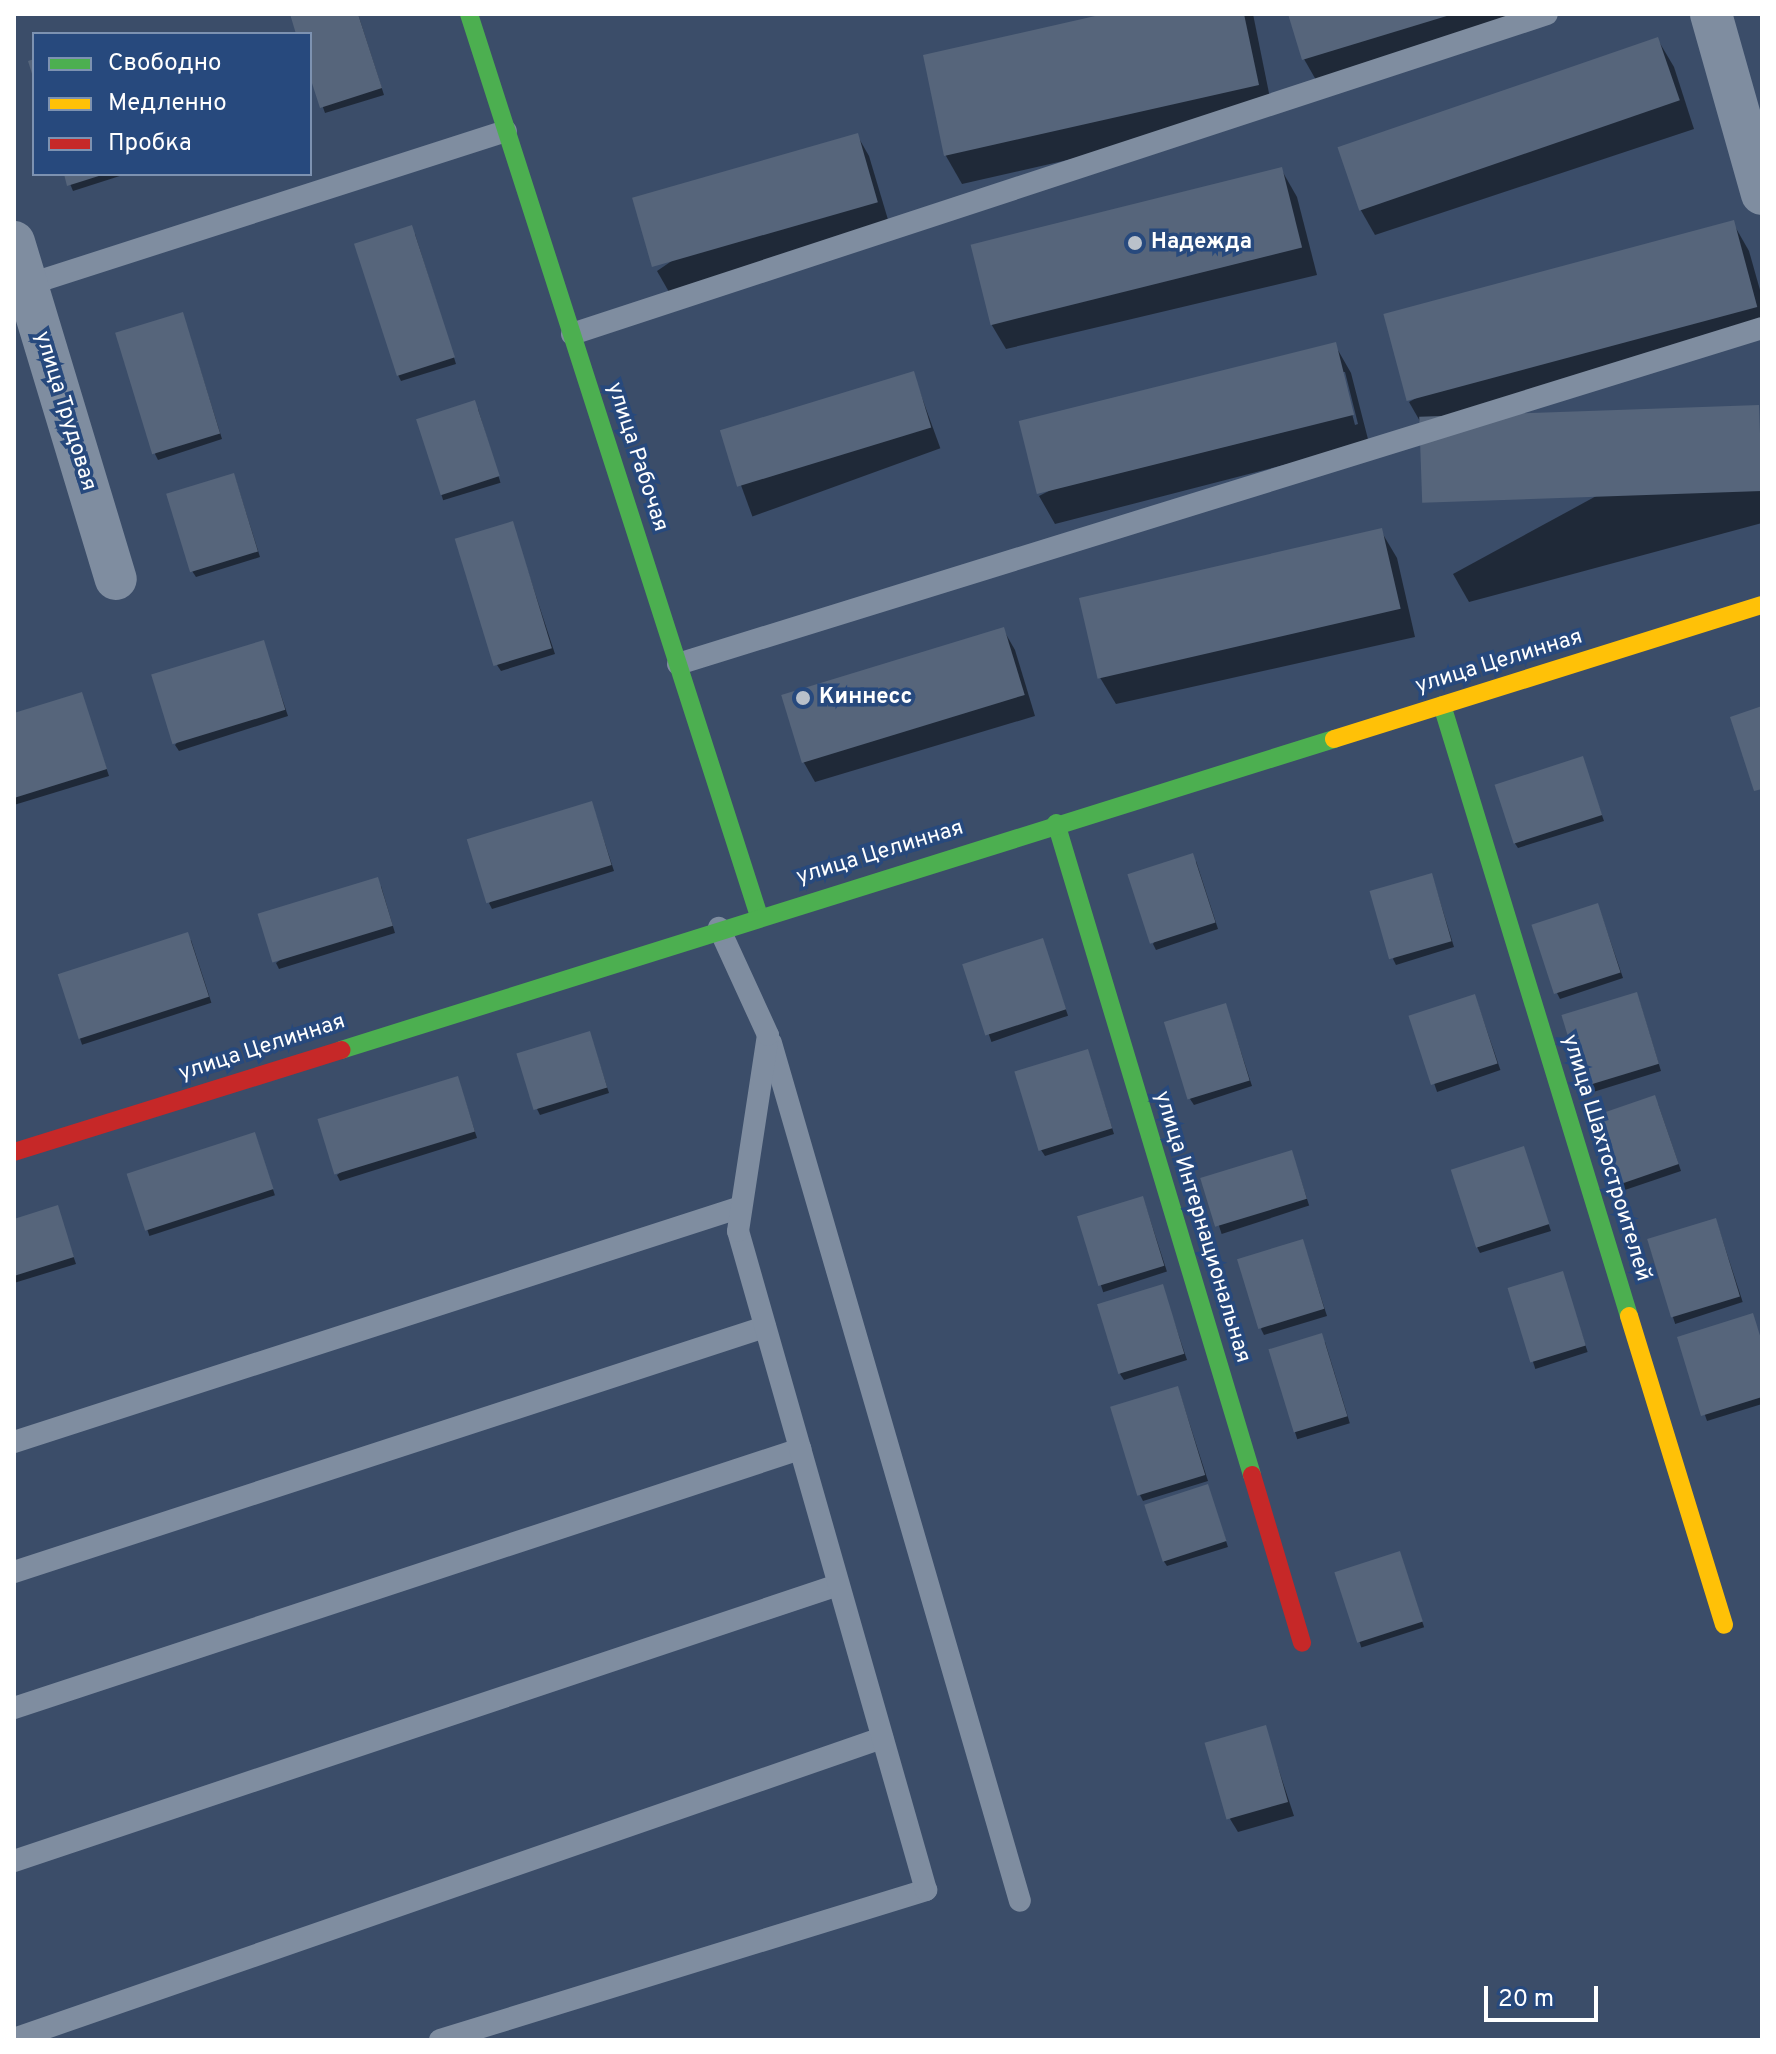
<!DOCTYPE html>
<meta charset="utf-8">
<style>
body{margin:0}
#map{position:relative;width:1776px;height:2054px;overflow:hidden;background:#3b4d69;font-family:Overpass,sans-serif}
div>[style]{position:absolute}
[style*='--x']{left:calc(var(--x)*1px);top:calc(var(--y)*1px);width:calc(var(--w)*1px);rotate:calc(var(--a)*1deg)}
.shadow>*{inset:0;background:#0007;transform-origin:0 0}
.building>*{inset:0;background:#56657b;transform-origin:0 0}
.lane>*{height:22px;margin:-11px;padding:0 11px;transform-origin:11px;border-radius:11px;background:#7f8da0}
.street>*{height:42px;margin:-21px;padding:0 21px;transform-origin:21px;border-radius:21px;background:#7f8da0}
.fast>*{height:18px;margin:-9px;padding:0 9px;transform-origin:9px;border-radius:9px;background:#4caf50}
.slow>*{height:18px;margin:-9px;padding:0 9px;transform-origin:9px;border-radius:9px;background:#ffc107}
.jam>*{height:18px;margin:-9px;padding:0 9px;transform-origin:9px;border-radius:9px;background:#c62828}
.dots>*{width:22px;height:22px;translate:-50% -50%;box-sizing:border-box;border:4px solid #27497d;border-radius:50%}
span{translate:-50% -50%;white-space:nowrap;text-align:center;line-height:1.15;-webkit-text-stroke:7px #27497d;paint-order:stroke}
.poi-label{font-size:22px;color:#fff;font-weight:700}
.left{translate:0 -50%;text-align:left}
.street-label{font-size:22px;color:#fff}
.frame{position:absolute;inset:0;border:16px solid #fff;pointer-events:none}
.legend{position:absolute;left:32px;top:32px;width:280px;height:144px;box-sizing:border-box;background:#27497d;border:2px solid #7d92b1;margin:0;padding:10px 14px;list-style:none;font-size:24px;color:#fff}
.legend li{display:flex;align-items:center;gap:16px;height:40px}
.legend b{width:40px;border:2px solid #7d92b1}
.scale{position:absolute;left:1484px;top:1986px;width:114px;height:36px;box-sizing:border-box;border:4px solid #fff;border-top:0;padding-left:10px;font-size:24px;line-height:28px;white-space:nowrap;color:#fff;-webkit-text-stroke:6px #27497d;paint-order:stroke}
</style>
<div id="map">
<div class="shadow">
<i style="clip-path:polygon(292px 14px,358px 14px,384px 95px,325px 113px,310px 71px,310px 34px,298px 34px)"></i>
<i style="clip-path:polygon(1113px 14px,1253px 14px,1273px 113px,962px 184px,946px 156px,925px 57px)"></i>
<i style="clip-path:polygon(1290px 14px,1559px 14px,1320px 87px,1304px 59px)"></i>
<i style="clip-path:polygon(1658px 40px,1674px 67px,1694px 129px,1375px 235px,1359px 207px)"></i>
<i style="clip-path:polygon(857px 135px,869px 156px,889px 223px,669px 292px,657px 271px)"></i>
<i style="clip-path:polygon(1281px 169px,1297px 197px,1317px 275px,1006px 349px,990px 322px)"></i>
<i style="clip-path:polygon(66px 174px,126px 174px,73px 191px)"></i>
<i style="clip-path:polygon(1733px 223px,1749px 251px,1762px 297px,1762px 338px,1425px 430px,1409px 402px)"></i>
<i style="clip-path:polygon(415px 234px,456px 364px,401px 381px,398px 375px)"></i>
<i style="clip-path:polygon(185px 321px,222px 439px,158px 460px,155px 454px)"></i>
<i style="clip-path:polygon(evenodd,1335px 345px,1351px 373px,1369px 443px,1055px 524px,1039px 496px,1335px 345px,1341px 372px,1345px 372px,1358px 424px,1355px 425px,1341px 372px)"></i>
<i style="left:913px;top:373px;width:80px;height:200px;rotate:70deg"></i>
<i style="clip-path:polygon(1758px 408px,1762px 523px,1469px 602px,1453px 574px)"></i>
<i style="left:478px;top:409px;width:77px;height:60px;rotate:73deg"></i>
<i style="clip-path:polygon(236px 481px,260px 557px,196px 577px,192px 571px)"></i>
<i style="clip-path:polygon(512px 523px,555px 654px,501px 671px,497px 665px)"></i>
<i style="clip-path:polygon(1381px 531px,1397px 558px,1415px 637px,1116px 704px,1099px 676px)"></i>
<i style="clip-path:polygon(1003px 629px,1015px 650px,1035px 716px,815px 782px,803px 761px)"></i>
<i style="clip-path:polygon(263px 642px,288px 716px,179px 751px,175px 745px)"></i>
<i style="clip-path:polygon(81px 694px,109px 776px,14px 805px,14px 715px)"></i>
<i style="clip-path:polygon(1582px 758px,1604px 821px,1518px 848px,1514px 842px)"></i>
<i style="clip-path:polygon(594px 810px,614px 871px,492px 909px,489px 903px)"></i>
<i style="clip-path:polygon(1196px 861px,1218px 929px,1156px 950px,1153px 944px)"></i>
<i style="clip-path:polygon(1434px 882px,1454px 947px,1396px 965px,1393px 959px)"></i>
<i style="clip-path:polygon(381px 886px,395px 933px,279px 969px,276px 963px)"></i>
<i style="clip-path:polygon(1600px 911px,1623px 978px,1560px 999px,1557px 993px)"></i>
<i style="left:191px;top:940px;width:66px;height:136px;rotate:72deg"></i>
<i style="left:1042px;top:940px;width:80px;height:81px;rotate:71deg"></i>
<i style="clip-path:polygon(1639px 1000px,1661px 1071px,1590px 1093px,1586px 1087px)"></i>
<i style="left:1477px;top:1002px;width:72px;height:67px;rotate:71deg"></i>
<i style="clip-path:polygon(1228px 1012px,1252px 1086px,1194px 1105px,1190px 1099px)"></i>
<i style="clip-path:polygon(592px 1040px,609px 1093px,540px 1115px,537px 1109px)"></i>
<i style="clip-path:polygon(1090px 1058px,1114px 1134px,1045px 1156px,1041px 1150px)"></i>
<i style="clip-path:polygon(460px 1085px,477px 1138px,340px 1181px,337px 1175px)"></i>
<i style="clip-path:polygon(1658px 1104px,1681px 1171px,1619px 1192px,1615px 1186px)"></i>
<i style="left:257px;top:1140px;width:58px;height:132px;rotate:72deg"></i>
<i style="clip-path:polygon(1523px 1148px,1551px 1231px,1480px 1253px,1477px 1247px)"></i>
<i style="left:1294px;top:1159px;width:49px;height:92px;rotate:72deg"></i>
<i style="left:1145px;top:1204px;width:71px;height:67px;rotate:72deg"></i>
<i style="clip-path:polygon(57px 1208px,76px 1264px,14px 1283px,14px 1221px)"></i>
<i style="left:1718px;top:1226px;width:80px;height:71px;rotate:72deg"></i>
<i style="clip-path:polygon(1305px 1248px,1327px 1316px,1264px 1335px,1261px 1329px)"></i>
<i style="left:1562px;top:1273px;width:83px;height:55px;rotate:72deg"></i>
<i style="clip-path:polygon(1162px 1286px,1187px 1360px,1124px 1380px,1120px 1374px)"></i>
<i style="clip-path:polygon(1679px 1338px,1762px 1342px,1762px 1404px,1707px 1421px)"></i>
<i style="left:1325px;top:1342px;width:85px;height:55px;rotate:73deg"></i>
<i style="clip-path:polygon(1180px 1394px,1208px 1481px,1143px 1501px,1140px 1495px)"></i>
<i style="clip-path:polygon(1210px 1493px,1228px 1547px,1167px 1566px,1163px 1560px)"></i>
<i style="left:1400px;top:1553px;width:78px;height:66px;rotate:72deg"></i>
<i style="clip-path:polygon(1265px 1728px,1294px 1816px,1238px 1832px,1230px 1819px)"></i>
</div>
<div class="building">
<i style="clip-path:polygon(290px 14px,358px 14px,382px 88px,320px 108px,310px 77px,310px 34px,296px 34px)"></i>
<i style="clip-path:polygon(1104px 14px,1244px 14px,1259px 85px,944px 156px,923px 55px)"></i>
<i style="clip-path:polygon(1288px 14px,1450px 14px,1450px 15px,1302px 60px)"></i>
<i style="left:1658px;top:37px;width:67px;height:339px;rotate:71deg"></i>
<i style="clip-path:polygon(34px 59px,34px 77px,33px 77px,28px 61px)"></i>
<i style="left:858px;top:133px;width:72px;height:235px;rotate:74deg"></i>
<i style="left:1282px;top:167px;width:83px;height:321px;rotate:76deg"></i>
<i style="clip-path:polygon(64px 174px,102px 174px,102px 175px,67px 186px)"></i>
<i style="left:1734px;top:220px;width:90px;height:363px;rotate:75deg"></i>
<i style="left:412px;top:225px;width:139px;height:61px;rotate:72deg"></i>
<i style="left:183px;top:312px;width:127px;height:71px;rotate:73deg"></i>
<i style="left:1336px;top:342px;width:75px;height:327px;rotate:76deg"></i>
<i style="left:914px;top:371px;width:59px;height:203px;rotate:73deg"></i>
<i style="left:475px;top:400px;width:80px;height:62px;rotate:72deg"></i>
<i style="left:1759px;top:405px;width:86px;height:340px;rotate:88deg"></i>
<i style="left:234px;top:473px;width:82px;height:71px;rotate:73deg"></i>
<i style="left:513px;top:521px;width:133px;height:61px;rotate:73deg"></i>
<i style="left:1382px;top:528px;width:83px;height:311px;rotate:77deg"></i>
<i style="left:1004px;top:627px;width:71px;height:233px;rotate:73deg"></i>
<i style="left:264px;top:640px;width:73px;height:118px;rotate:73deg"></i>
<i style="clip-path:polygon(82px 692px,107px 769px,14px 798px,14px 713px)"></i>
<i style="clip-path:polygon(1762px 706px,1762px 789px,1754px 791px,1730px 717px)"></i>
<i style="left:1583px;top:756px;width:62px;height:93px;rotate:72deg"></i>
<i style="left:592px;top:801px;width:67px;height:131px;rotate:73deg"></i>
<i style="left:1193px;top:853px;width:73px;height:69px;rotate:72deg"></i>
<i style="left:1432px;top:873px;width:71px;height:65px;rotate:74deg"></i>
<i style="left:378px;top:877px;width:51px;height:126px;rotate:73deg"></i>
<i style="left:1598px;top:903px;width:73px;height:70px;rotate:72deg"></i>
<i style="left:188px;top:932px;width:68px;height:137px;rotate:72deg"></i>
<i style="left:1043px;top:938px;width:75px;height:85px;rotate:72deg"></i>
<i style="left:1637px;top:992px;width:75px;height:79px;rotate:73deg"></i>
<i style="left:1475px;top:994px;width:73px;height:70px;rotate:72deg"></i>
<i style="left:1226px;top:1003px;width:81px;height:65px;rotate:73deg"></i>
<i style="left:590px;top:1031px;width:59px;height:77px;rotate:73deg"></i>
<i style="left:1088px;top:1049px;width:83px;height:77px;rotate:73deg"></i>
<i style="left:458px;top:1076px;width:58px;height:147px;rotate:73deg"></i>
<i style="left:1655px;top:1095px;width:73px;height:69px;rotate:71deg"></i>
<i style="left:255px;top:1132px;width:60px;height:135px;rotate:72deg"></i>
<i style="left:1524px;top:1146px;width:82px;height:77px;rotate:72deg"></i>
<i style="left:1292px;top:1150px;width:51px;height:96px;rotate:73deg"></i>
<i style="left:1143px;top:1196px;width:73px;height:69px;rotate:73deg"></i>
<i style="clip-path:polygon(58px 1205px,74px 1257px,14px 1276px,14px 1219px)"></i>
<i style="left:1716px;top:1218px;width:82px;height:72px;rotate:73deg"></i>
<i style="left:1303px;top:1239px;width:73px;height:69px;rotate:73deg"></i>
<i style="left:1563px;top:1271px;width:78px;height:58px;rotate:73deg"></i>
<i style="left:1163px;top:1284px;width:73px;height:69px;rotate:73deg"></i>
<i style="clip-path:polygon(1753px 1313px,1762px 1342px,1762px 1397px,1701px 1416px,1677px 1337px)"></i>
<i style="left:1322px;top:1333px;width:87px;height:56px;rotate:73deg"></i>
<i style="left:1178px;top:1386px;width:93px;height:71px;rotate:73deg"></i>
<i style="left:1208px;top:1484px;width:60px;height:67px;rotate:72deg"></i>
<i style="left:1400px;top:1551px;width:74px;height:69px;rotate:72deg"></i>
<i style="left:1266px;top:1725px;width:80px;height:64px;rotate:74deg"></i>
</div>
<div class="lane">
<i style="--x:27;--y:285;--w:503;--a:-17.82"></i>
<i style="--x:572;--y:334;--w:1026;--a:-18.17"></i>
<i style="--x:678;--y:664;--w:1135;--a:-17.22"></i>
<i style="--x:771;--y:1043;--w:893;--a:73.82"></i>
<i style="--x:14;--y:1442;--w:764;--a:-17.91"></i>
<i style="--x:14;--y:1572;--w:790;--a:-18.07"></i>
<i style="--x:14;--y:1708;--w:828;--a:-18.24"></i>
<i style="--x:14;--y:1861;--w:869;--a:-18.52"></i>
<i style="--x:14;--y:2039;--w:919;--a:-19.13"></i>
<i style="--x:440;--y:2040;--w:509;--a:-17.15"></i>
<i style="--x:926;--y:1890;--w:685;--a:-105.92"></i>
<i style="--x:738;--y:1231;--w:198;--a:-81.3"></i>
<i style="--x:768;--y:1035;--w:118;--a:-114.6"></i>
</div>
<div class="street">
<i style="--x:1711;--y:14;--w:187;--a:74.2"></i>
<i style="--x:14;--y:242;--w:352;--a:73.2"></i>
</div>
<div class="fast">
<i style="--x:469;--y:14;--w:947;--a:72.18"></i>
<i style="--x:1442;--y:705;--w:639;--a:72.98"></i>
<i style="--x:1056;--y:823;--w:681;--a:73.27"></i>
<i style="--x:341;--y:1050;--w:1041;--a:-17.39"></i>
</div>
<div class="slow">
<i style="--x:1334;--y:739;--w:448;--a:-17.4"></i>
<i style="--x:1629;--y:1316;--w:323;--a:72.9"></i>
</div>
<div class="jam">
<i style="--x:14;--y:1152;--w:343;--a:-17.3"></i>
<i style="--x:1252;--y:1475;--w:175;--a:73.4"></i>
</div>
<div class="dots">
<i style="left:1135px;top:243px;background:#bac1ca"></i>
<i style="left:803px;top:698px;background:#bac1ca"></i>
</div>
<div class="poi-label">
<span class="left" style="left:1151px;top:243px">Надежда</span>
<span class="left" style="left:819px;top:698px">Киннесс</span>
</div>
<div class="street-label">
<span style="left:65px;top:411px;rotate:73deg">улица Трудовая</span>
<span style="left:637px;top:457px;rotate:72deg">улица Рабочая</span>
<span style="left:1499px;top:662px;rotate:-17deg">улица Целинная</span>
<span style="left:880px;top:853px;rotate:-17deg">улица Целинная</span>
<span style="left:262px;top:1048px;rotate:-18deg">улица Целинная</span>
<span style="left:1606px;top:1158px;rotate:73deg">улица Шахтостроителей</span>
<span style="left:1202px;top:1227px;rotate:73deg">улица Интернациональная</span>
</div>
<div class="frame"></div>
<ul class="legend">
<li><b style="height:10px;background:#4caf50"></b>Свободно</li>
<li><b style="height:10px;background:#ffc107"></b>Медленно</li>
<li><b style="height:10px;background:#c62828"></b>Пробка</li>
</ul>
<div class="scale">20 m</div>
</div>
